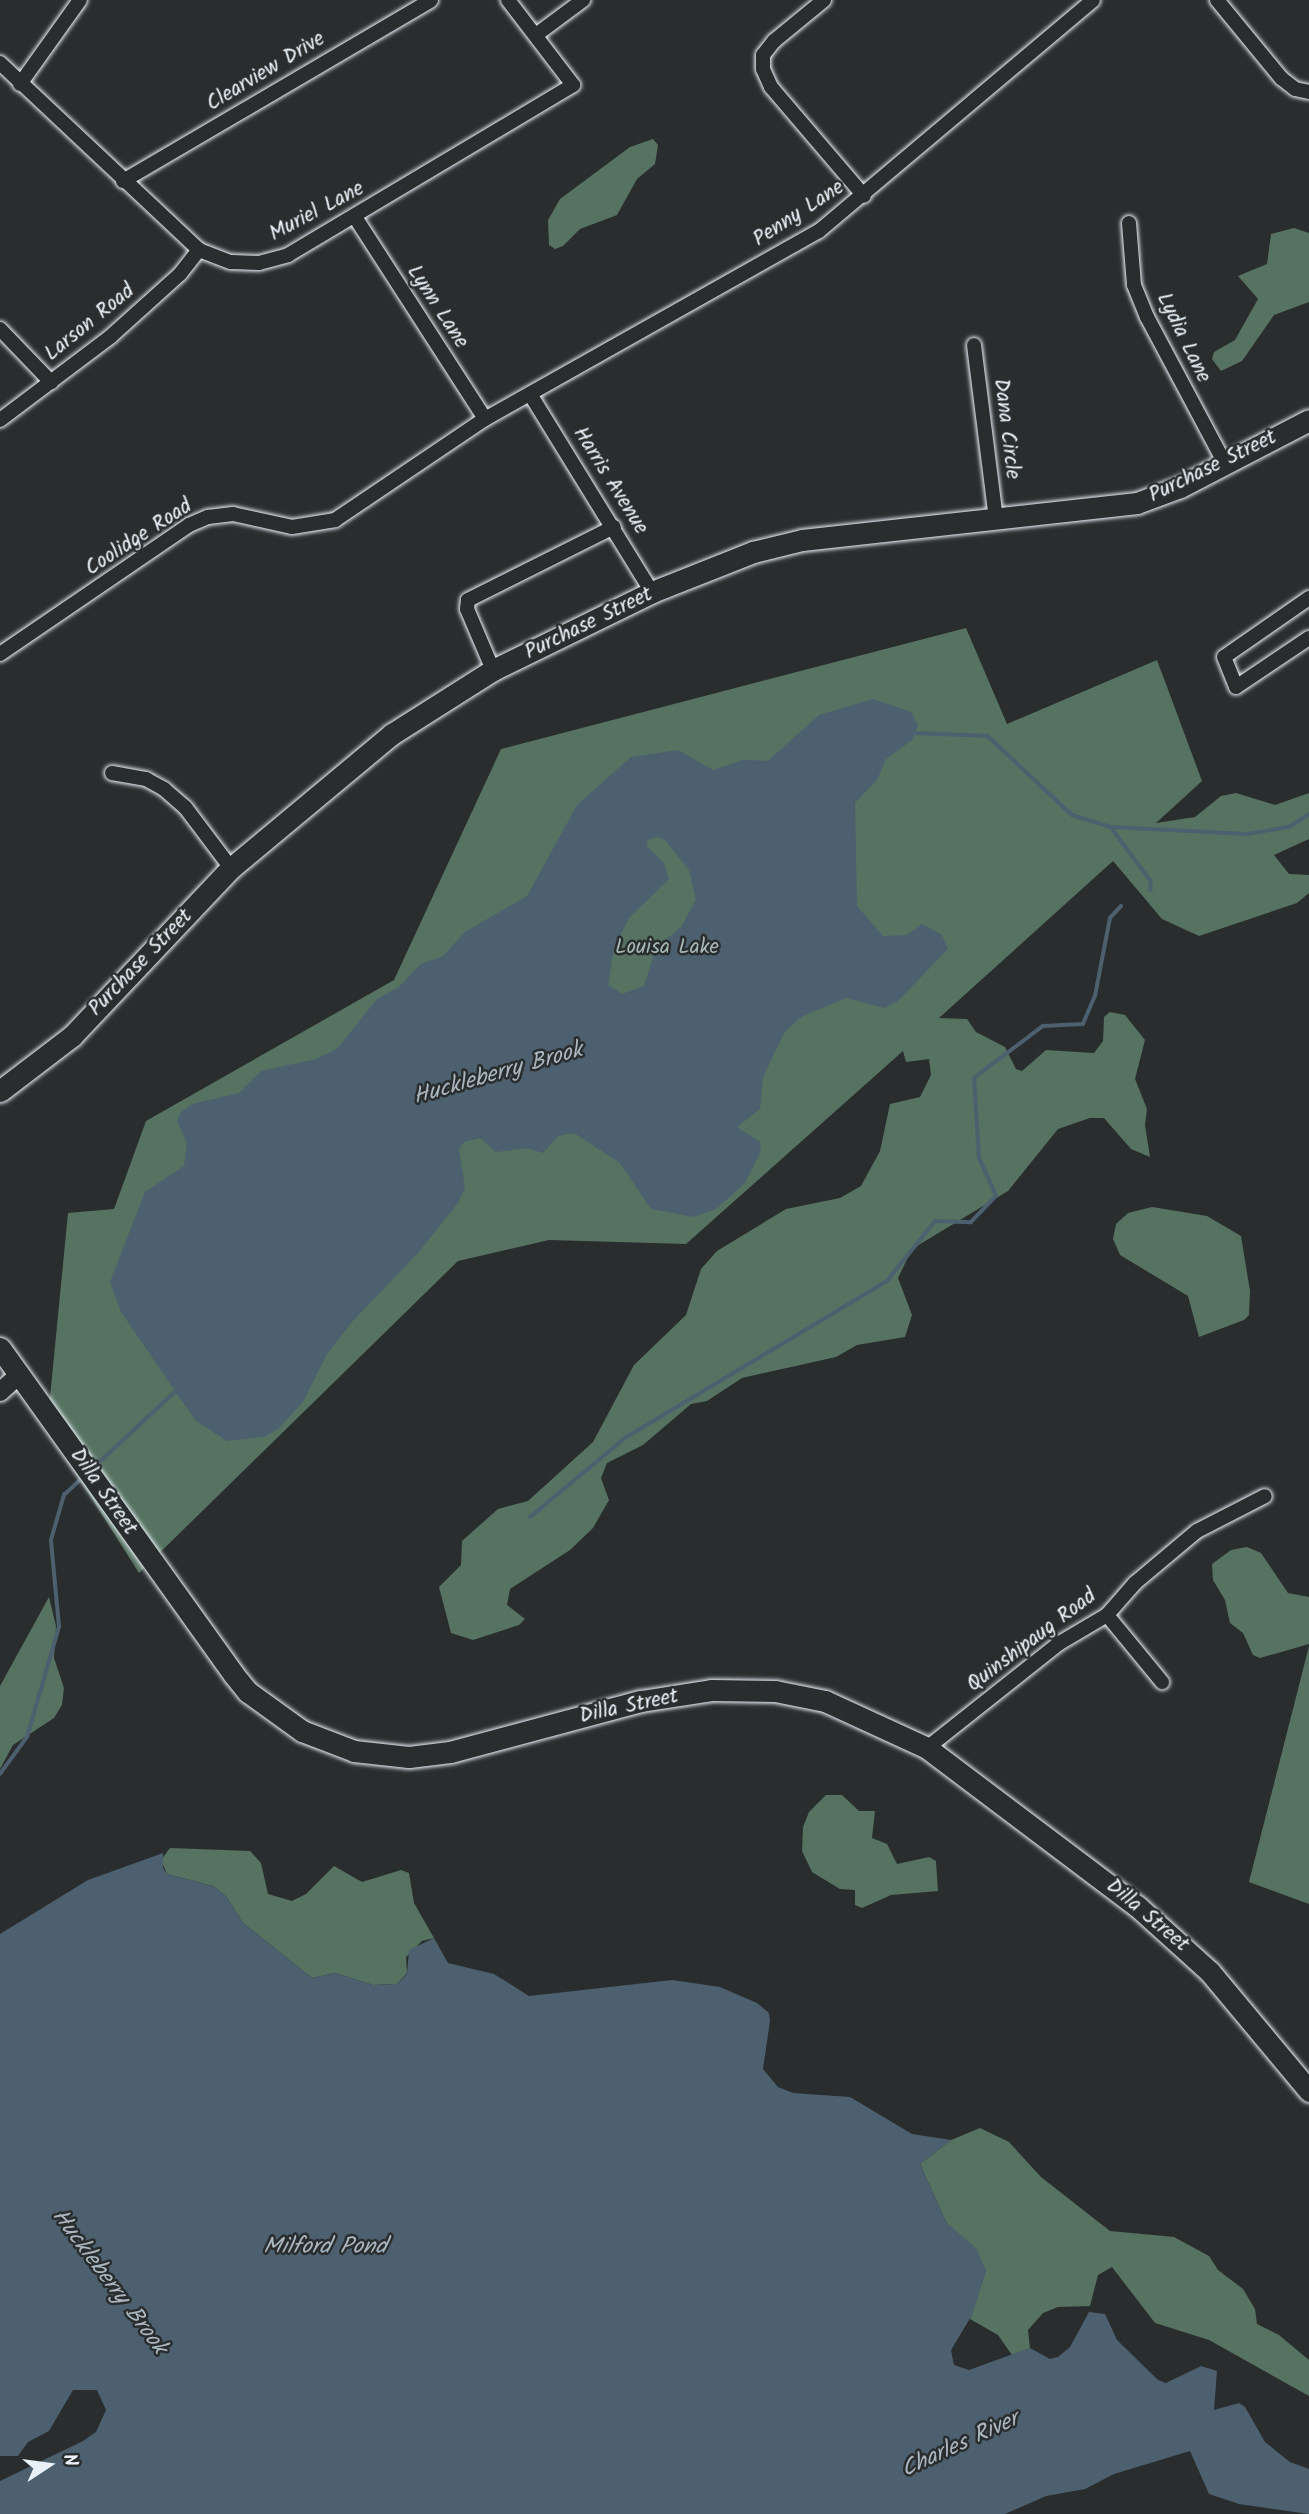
<!DOCTYPE html>
<style>
body{margin:0}
#map{position:relative;width:1309px;height:2514px;overflow:hidden;background:#2a2d2e;font-family:Kalam,sans-serif}
div>[style]{position:absolute}
[style*='--x']{left:calc(var(--x)*1px);top:calc(var(--y)*1px);width:calc(var(--w)*1px);rotate:calc(var(--a)*1deg)}
.green>*{inset:0;background:#567260}
.water>*{inset:0;background:#4c606f}
.stream>*{height:3.5px;margin:-1.75px;padding:0 1.75px;transform-origin:1.75px;border-radius:1.75px;background:#4c606f}
.roads{filter:drop-shadow(0 0 2px #e8f1f8) drop-shadow(0 0 2px #e8f1f8)}
.minor>*{height:14px;margin:-7px;padding:0 7px;transform-origin:7px;border-radius:7px;background:#2a2d2e}
.tertiary>*{height:18px;margin:-9px;padding:0 9px;transform-origin:9px;border-radius:9px;background:#2a2d2e}
.secondary>*{height:21px;margin:-10.5px;padding:0 10.5px;transform-origin:10.5px;border-radius:10.5px;background:#2a2d2e}
span{translate:-50% -50%;white-space:nowrap;text-align:center;line-height:1.15;-webkit-text-stroke:5px #2a2d2e;paint-order:stroke}
.street-label{font-size:21px;color:#e8f1f8}
.park-label{font-size:21px;color:#a6b8b4}
.water-label{font-size:23px;color:#aab7c1;font-style:italic}
.north{position:absolute;left:14px;top:2430px;width:70px;height:70px;-webkit-text-stroke:5px #2a2d2e;paint-order:stroke;rotate:77deg;font-size:19px;font-weight:700;line-height:28px;text-align:center;color:#e8f1f8}
.north::after{content:'';display:block;margin:auto;width:24px;height:32px;background:#e8f1f8;clip-path:polygon(50% 0,100% 100%,50% 72%,0 100%)}
</style>
<div id="map">
<div class="green">
<i style="clip-path:polygon(653px 139px,658px 145px,655px 164px,637px 179px,617px 215px,580px 229px,563px 246px,555px 249px,549px 245px,548px 220px,560px 199px,630px 147px)"></i>
<i style="clip-path:polygon(1294px 228px,1309px 233px,1309px 302px,1274px 315px,1242px 361px,1221px 371px,1212px 359px,1214px 352px,1235px 340px,1258px 299px,1238px 276px,1267px 264px,1271px 234px)"></i>
<i style="clip-path:polygon(966px 628px,1007px 724px,1157px 660px,1202px 781px,1156px 823px,1195px 817px,1221px 796px,1236px 793px,1275px 805px,1309px 793px,1309px 839px,1274px 855px,1289px 874px,1309px 875px,1309px 893px,1297px 903px,1199px 936px,1162px 919px,1113px 861px,939px 1018px,967px 1019px,976px 1032px,1005px 1047px,1016px 1069px,1022px 1071px,1046px 1050px,1094px 1053px,1103px 1041px,1104px 1017px,1110px 1012px,1125px 1015px,1145px 1040px,1135px 1079px,1147px 1109px,1145px 1125px,1150px 1157px,1131px 1149px,1104px 1118px,1090px 1118px,1058px 1129px,1008px 1191px,912px 1249px,898px 1278px,912px 1315px,905px 1337px,857px 1345px,836px 1357px,742px 1378px,707px 1401px,691px 1404px,643px 1445px,607px 1463px,601px 1478px,609px 1500px,593px 1528px,570px 1550px,510px 1589px,507px 1605px,525px 1619px,519px 1625px,473px 1640px,451px 1633px,439px 1587px,461px 1565px,462px 1541px,498px 1509px,528px 1501px,593px 1442px,634px 1365px,686px 1315px,701px 1269px,717px 1251px,786px 1209px,840px 1198px,861px 1186px,880px 1151px,890px 1104px,920px 1097px,931px 1075px,929px 1059px,906px 1062px,903px 1051px,686px 1244px,549px 1240px,458px 1261px,139px 1573px,47px 1428px,68px 1213px,114px 1209px,146px 1121px,394px 980px,501px 749px)"></i>
<i style="clip-path:polygon(1152px 1207px,1207px 1216px,1241px 1236px,1250px 1291px,1249px 1315px,1244px 1320px,1199px 1337px,1188px 1296px,1120px 1255px,1113px 1239px,1116px 1224px,1128px 1213px)"></i>
<i style="clip-path:polygon(1247px 1547px,1261px 1553px,1288px 1593px,1309px 1597px,1309px 1644px,1260px 1658px,1253px 1655px,1243px 1633px,1230px 1623px,1225px 1600px,1213px 1580px,1212px 1564px,1231px 1550px)"></i>
<i style="clip-path:polygon(49px 1597px,56px 1626px,54px 1658px,64px 1688px,62px 1705px,54px 1718px,13px 1745px,0 1769px,0 1686px)"></i>
<i style="clip-path:polygon(1309px 1646px,1309px 1904px,1249px 1882px)"></i>
<i style="clip-path:polygon(826px 1795px,842px 1795px,859px 1811px,875px 1811px,872px 1838px,887px 1844px,897px 1864px,929px 1857px,936px 1861px,938px 1891px,891px 1895px,862px 1908px,855px 1905px,855px 1890px,840px 1889px,812px 1872px,802px 1851px,803px 1827px,809px 1812px)"></i>
<i style="clip-path:polygon(170px 1848px,250px 1851px,261px 1863px,268px 1894px,292px 1901px,306px 1894px,334px 1866px,362px 1882px,401px 1870px,409px 1873px,414px 1903px,434px 1938px,422px 1941px,406px 1957px,407px 1973px,397px 1984px,373px 1985px,335px 1973px,312px 1978px,243px 1923px,226px 1896px,213px 1886px,167px 1874px,161px 1860px)"></i>
<i style="clip-path:polygon(980px 2128px,1009px 2142px,1041px 2177px,1110px 2231px,1174px 2237px,1209px 2256px,1218px 2270px,1243px 2289px,1255px 2309px,1257px 2324px,1279px 2335px,1309px 2360px,1309px 2396px,1209px 2340px,1155px 2323px,1112px 2267px,1098px 2275px,1090px 2306px,1058px 2307px,1043px 2313px,1028px 2330px,1030px 2348px,1012px 2355px,998px 2335px,970px 2319px,986px 2270px,946px 2222px,920px 2164px,951px 2140px)"></i>
</div>
<div class="water">
<i style="clip-path:polygon(evenodd,873px 699px,911px 712px,918px 725px,912px 740px,886px 759px,877px 780px,855px 803px,857px 906px,883px 936px,907px 935px,922px 924px,942px 935px,948px 949px,898px 1001px,884px 1008px,846px 998px,801px 1017px,784px 1033px,763px 1077px,760px 1109px,737px 1127px,760px 1142px,761px 1151px,745px 1183px,716px 1209px,694px 1217px,651px 1209px,620px 1163px,574px 1133px,558px 1136px,543px 1153px,527px 1148px,496px 1152px,480px 1138px,464px 1142px,459px 1149px,465px 1188px,458px 1203px,418px 1253px,352px 1322px,327px 1354px,303px 1402px,278px 1429px,264px 1437px,227px 1441px,195px 1420px,121px 1312px,110px 1282px,145px 1192px,184px 1166px,187px 1143px,177px 1121px,180px 1113px,192px 1104px,239px 1093px,261px 1071px,316px 1059px,337px 1049px,377px 999px,399px 987px,421px 964px,443px 956px,465px 932px,527px 896px,577px 805px,631px 757px,678px 750px,713px 770px,743px 760px,768px 761px,819px 715px,873px 699px,656px 837px,664px 839px,689px 870px,696px 900px,681px 927px,656px 948px,644px 986px,622px 994px,608px 985px,614px 947px,629px 918px,669px 879px,664px 863px,647px 846px,647px 840px,656px 837px)"></i>
<i style="clip-path:polygon(163px 1853px,163px 1868px,167px 1874px,213px 1886px,226px 1896px,243px 1923px,312px 1978px,335px 1973px,373px 1985px,397px 1984px,407px 1974px,409px 1950px,434px 1938px,448px 1963px,494px 1974px,529px 1996px,672px 1980px,720px 1987px,757px 2003px,769px 2013px,770px 2021px,763px 2069px,778px 2087px,793px 2093px,850px 2097px,912px 2134px,951px 2140px,920px 2164px,946px 2222px,976px 2248px,986px 2270px,972px 2315px,951px 2350px,954px 2365px,969px 2370px,1030px 2348px,1050px 2359px,1058px 2357px,1070px 2347px,1089px 2312px,1105px 2314px,1117px 2340px,1158px 2380px,1166px 2383px,1201px 2366px,1217px 2371px,1214px 2410px,1239px 2403px,1245px 2407px,1265px 2442px,1290px 2462px,1309px 2469px,1309px 2514px,1239px 2504px,1209px 2494px,1190px 2451px,1114px 2474px,1085px 2489px,1046px 2496px,1005px 2514px,0 2514px,0 2481px,83px 2441px,96px 2432px,106px 2410px,97px 2390px,73px 2390px,49px 2431px,28px 2442px,18px 2456px,0 2456px,0 1934px,88px 1880px)"></i>
</div>
<div class="stream">
<i style="--x:915;--y:733;--w:73;--a:2.4"></i>
<i style="--x:988;--y:736;--w:115;--a:43.2"></i>
<i style="--x:1072;--y:815;--w:41;--a:17.1"></i>
<i style="--x:1111;--y:827;--w:136;--a:2.9"></i>
<i style="--x:1247;--y:834;--w:43;--a:-9.5"></i>
<i style="--x:1289;--y:827;--w:24;--a:-33"></i>
<i style="--x:1111;--y:827;--w:67;--a:53.5"></i>
<i style="--x:1151;--y:881;--w:9;--a:90"></i>
<i style="--x:93;--y:1468;--w:115;--a:-42.9"></i>
<i style="--x:530;--y:1517;--w:124;--a:-39.7"></i>
<i style="--x:625;--y:1438;--w:305;--a:-30.9"></i>
<i style="--x:887;--y:1281;--w:77;--a:-51.3"></i>
<i style="--x:935;--y:1221;--w:36;--a:2"></i>
<i style="--x:971;--y:1222;--w:36;--a:-46"></i>
<i style="--x:996;--y:1196;--w:42;--a:-114.1"></i>
<i style="--x:979;--y:1158;--w:80;--a:-93.6"></i>
<i style="--x:974;--y:1078;--w:86;--a:-37"></i>
<i style="--x:1043;--y:1026;--w:40;--a:-2.9"></i>
<i style="--x:1083;--y:1024;--w:30;--a:-67"></i>
<i style="--x:1095;--y:996;--w:79;--a:-79.1"></i>
<i style="--x:1110;--y:918;--w:16;--a:-47"></i>
<i style="--x:0;--y:1774;--w:46;--a:-53.9"></i>
<i style="--x:27;--y:1737;--w:115;--a:-73.8"></i>
<i style="--x:59;--y:1627;--w:87;--a:-95.3"></i>
<i style="--x:51;--y:1540;--w:47;--a:-73.9"></i>
<i style="--x:64;--y:1495;--w:25;--a:-43"></i>
</div>
<div class="roads">
<div class="minor">
<i style="--x:824;--y:0;--w:65;--a:140.6"></i>
<i style="--x:774;--y:41;--w:18;--a:128"></i>
<i style="--x:763;--y:55;--w:14;--a:90"></i>
<i style="--x:763;--y:69;--w:20;--a:66"></i>
<i style="--x:771;--y:87;--w:143;--a:49.5"></i>
<i style="--x:1217;--y:0;--w:101;--a:50.6"></i>
<i style="--x:1281;--y:78;--w:18;--a:38"></i>
<i style="--x:1295;--y:89;--w:14;--a:12"></i>
<i style="--x:536;--y:35;--w:59;--a:-36.7"></i>
<i style="--x:0;--y:63;--w:273;--a:43.2"></i>
<i style="--x:199;--y:250;--w:34;--a:21"></i>
<i style="--x:231;--y:262;--w:28;--a:2"></i>
<i style="--x:259;--y:263;--w:30;--a:-15"></i>
<i style="--x:288;--y:255;--w:332;--a:-30.8"></i>
<i style="--x:573;--y:85;--w:107;--a:-127.4"></i>
<i style="--x:20;--y:84;--w:103;--a:-54.5"></i>
<i style="--x:123;--y:181;--w:357;--a:-30.4"></i>
<i style="--x:355;--y:217;--w:240;--a:57.2"></i>
<i style="--x:1129;--y:223;--w:62;--a:85.4"></i>
<i style="--x:1134;--y:285;--w:35;--a:68"></i>
<i style="--x:1147;--y:317;--w:166;--a:62"></i>
<i style="--x:0;--y:329;--w:74;--a:46.1"></i>
<i style="--x:974;--y:345;--w:175;--a:82.8"></i>
<i style="--x:530;--y:394;--w:233;--a:58.4"></i>
<i style="--x:0;--y:420;--w:138;--a:-37"></i>
<i style="--x:110;--y:337;--w:94;--a:-42"></i>
<i style="--x:180;--y:274;--w:31;--a:-52"></i>
<i style="--x:1309;--y:598;--w:103;--a:145.2"></i>
<i style="--x:1224;--y:657;--w:32;--a:68"></i>
<i style="--x:1236;--y:687;--w:88;--a:-33.9"></i>
<i style="--x:0;--y:654;--w:229;--a:-34.3"></i>
<i style="--x:189;--y:525;--w:21;--a:-23"></i>
<i style="--x:208;--y:517;--w:25;--a:-7"></i>
<i style="--x:233;--y:514;--w:60;--a:12.4"></i>
<i style="--x:292;--y:527;--w:44;--a:-9.2"></i>
<i style="--x:335;--y:520;--w:181;--a:-34"></i>
<i style="--x:485;--y:419;--w:383;--a:-29.4"></i>
<i style="--x:819;--y:231;--w:358;--a:-40.1"></i>
<i style="--x:493;--y:670;--w:66;--a:-113.1"></i>
<i style="--x:467;--y:609;--w:9;--a:-84"></i>
<i style="--x:468;--y:600;--w:163;--a:-26.6"></i>
<i style="--x:112;--y:773;--w:35;--a:10"></i>
<i style="--x:146;--y:779;--w:21;--a:29"></i>
<i style="--x:164;--y:789;--w:28;--a:41"></i>
<i style="--x:185;--y:807;--w:76;--a:53"></i>
<i style="--x:1107;--y:1615;--w:87;--a:50.6"></i>
<i style="--x:927;--y:1748;--w:167;--a:-38.4"></i>
<i style="--x:1058;--y:1644;--w:57;--a:-30.6"></i>
<i style="--x:1107;--y:1615;--w:43;--a:-48.8"></i>
<i style="--x:1135;--y:1583;--w:81;--a:-40"></i>
<i style="--x:1197;--y:1531;--w:76;--a:-27.2"></i>
</div>
<div class="tertiary">
<i style="--x:0;--y:1392;--w:25;--a:-42"></i>
</div>
<div class="secondary">
<i style="--x:0;--y:1091;--w:91;--a:-37.4"></i>
<i style="--x:72;--y:1036;--w:231;--a:-46.6"></i>
<i style="--x:231;--y:868;--w:209;--a:-39.8"></i>
<i style="--x:392;--y:734;--w:120;--a:-32.4"></i>
<i style="--x:493;--y:670;--w:177;--a:-26.1"></i>
<i style="--x:652;--y:592;--w:109;--a:-21.6"></i>
<i style="--x:753;--y:552;--w:50;--a:-13.8"></i>
<i style="--x:802;--y:540;--w:337;--a:-6.3"></i>
<i style="--x:1137;--y:503;--w:46;--a:-20.4"></i>
<i style="--x:1180;--y:487;--w:145;--a:-27.4"></i>
<i style="--x:0;--y:1348;--w:402;--a:54.4"></i>
<i style="--x:234;--y:1675;--w:22;--a:51"></i>
<i style="--x:248;--y:1692;--w:67;--a:35.8"></i>
<i style="--x:302;--y:1731;--w:56;--a:21"></i>
<i style="--x:354;--y:1751;--w:55;--a:6.2"></i>
<i style="--x:409;--y:1757;--w:41;--a:-7"></i>
<i style="--x:450;--y:1752;--w:198;--a:-15"></i>
<i style="--x:641;--y:1701;--w:71;--a:-8.9"></i>
<i style="--x:711;--y:1690;--w:64;--a:0.9"></i>
<i style="--x:775;--y:1691;--w:51;--a:11.3"></i>
<i style="--x:825;--y:1701;--w:112;--a:24.7"></i>
<i style="--x:927;--y:1748;--w:263;--a:37"></i>
<i style="--x:1137;--y:1906;--w:98;--a:42.1"></i>
<i style="--x:1210;--y:1972;--w:155;--a:50.2"></i>
</div>
</div>
<div class="street-label">
<span style="left:266px;top:72px;rotate:-31deg">Clearview Drive</span>
<span style="left:317px;top:212px;rotate:-28deg">Muriel Lane</span>
<span style="left:799px;top:214px;rotate:-33deg">Penny Lane</span>
<span style="left:437px;top:307px;rotate:57deg">Lynn Lane</span>
<span style="left:90px;top:323px;rotate:-39deg">Larson Road</span>
<span style="left:1183px;top:338px;rotate:64deg">Lydia Lane</span>
<span style="left:1006px;top:429px;rotate:83deg">Dana Circle</span>
<span style="left:1213px;top:467px;rotate:-26deg">Purchase Street</span>
<span style="left:610px;top:481px;rotate:58deg">Harris Avenue</span>
<span style="left:139px;top:538px;rotate:-33deg">Coolidge Road</span>
<span style="left:589px;top:624px;rotate:-26deg">Purchase Street</span>
<span style="left:141px;top:963px;rotate:-46deg">Purchase Street</span>
<span style="left:103px;top:1492px;rotate:55deg">Dilla Street</span>
<span style="left:1032px;top:1641px;rotate:-37deg">Quinshipaug Road</span>
<span style="left:629px;top:1707px;rotate:-12deg">Dilla Street</span>
<span style="left:1147px;top:1916px;rotate:40deg">Dilla Street</span>
</div>
<div class="park-label">
<span style="left:667px;top:948px">Louisa Lake</span>
</div>
<div class="water-label">
<span style="left:498px;top:1074px;rotate:-16deg">Huckleberry Brook</span>
<span style="left:325px;top:2247px">Milford Pond</span>
<span style="left:109px;top:2282px;rotate:53deg">Huckleberry Brook</span>
<span style="left:960px;top:2445px;rotate:-25deg">Charles River</span>
</div>
<div class="north">N</div>
</div>
